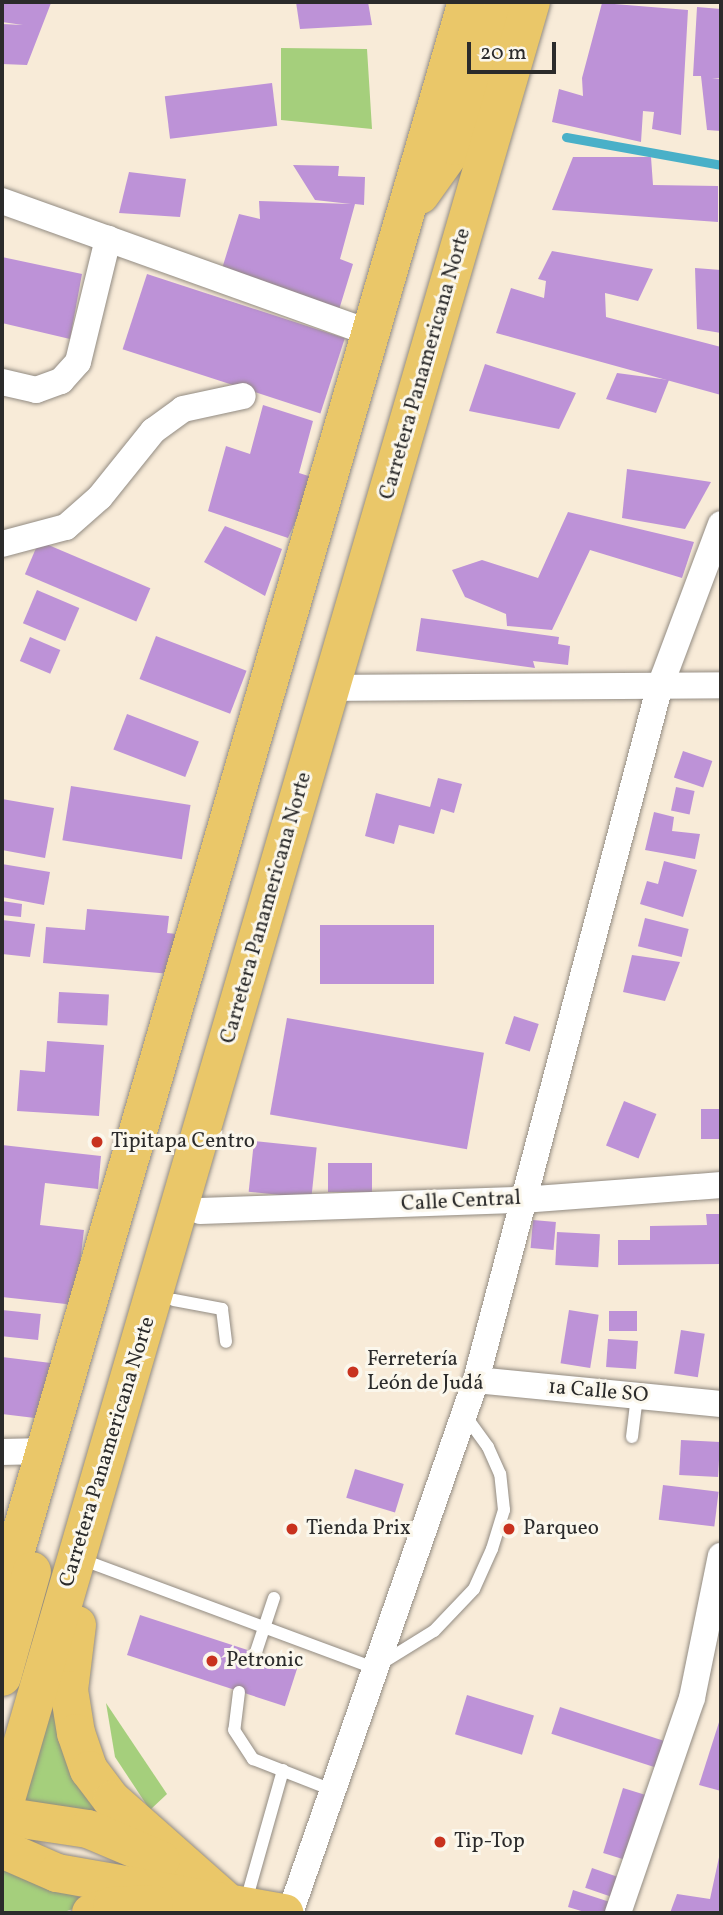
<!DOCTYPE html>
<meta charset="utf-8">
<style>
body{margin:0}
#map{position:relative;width:723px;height:1915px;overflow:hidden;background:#f8ebd8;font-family:Vollkorn,serif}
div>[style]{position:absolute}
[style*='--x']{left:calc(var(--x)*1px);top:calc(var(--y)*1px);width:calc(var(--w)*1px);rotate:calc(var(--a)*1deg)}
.green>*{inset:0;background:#a5cf7c}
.stream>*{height:9px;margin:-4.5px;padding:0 4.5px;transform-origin:4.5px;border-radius:4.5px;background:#49b0c8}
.building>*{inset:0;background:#bd92d7;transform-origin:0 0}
.roads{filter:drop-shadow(0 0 2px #928b82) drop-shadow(0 0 2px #928b82)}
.lane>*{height:12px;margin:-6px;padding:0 6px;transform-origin:6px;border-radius:6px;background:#fff}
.street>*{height:26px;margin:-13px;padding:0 13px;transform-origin:13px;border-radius:13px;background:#fff}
.highway>*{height:38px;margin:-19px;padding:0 19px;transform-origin:19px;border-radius:19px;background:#eac769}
.dots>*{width:19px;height:19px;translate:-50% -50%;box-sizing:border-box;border:4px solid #fbf7ec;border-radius:50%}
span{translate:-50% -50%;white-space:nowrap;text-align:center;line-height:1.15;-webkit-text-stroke:6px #fbf7ec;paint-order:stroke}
.street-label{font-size:21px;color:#2b2b2b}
.poi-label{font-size:21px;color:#2b2b2b}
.left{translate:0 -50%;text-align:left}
.frame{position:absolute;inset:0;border:4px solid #2b2b2b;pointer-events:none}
.scale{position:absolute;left:467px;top:42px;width:89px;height:32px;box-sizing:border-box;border:4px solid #2b2b2b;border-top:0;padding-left:9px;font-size:21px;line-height:24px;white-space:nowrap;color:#2b2b2b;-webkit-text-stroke:5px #fbf7ec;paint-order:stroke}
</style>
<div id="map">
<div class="green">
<i style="clip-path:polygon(281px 48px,367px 49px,372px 129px,281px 120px)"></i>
<i style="clip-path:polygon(50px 1694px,110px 1818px,20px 1803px)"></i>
<i style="clip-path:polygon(106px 1703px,167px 1794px,150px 1810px,115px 1757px)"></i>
<i style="clip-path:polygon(2px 1868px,84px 1899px,82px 1906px,61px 1913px,2px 1913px)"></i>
</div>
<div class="stream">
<i style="--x:566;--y:137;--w:158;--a:10.2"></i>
</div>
<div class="building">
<i style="clip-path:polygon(2px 2px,51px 3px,27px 65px,2px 64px,2px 24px,23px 25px,2px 22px)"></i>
<i style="clip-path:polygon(296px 2px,368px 2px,372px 25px,300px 29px)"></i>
<i style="clip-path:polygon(602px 3px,688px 10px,681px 135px,652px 129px,654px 112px,643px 111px,641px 142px,552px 122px,559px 89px,583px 96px,582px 78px)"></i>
<i style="clip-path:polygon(697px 7px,721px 9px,721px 78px,712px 78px,721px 79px,721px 131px,707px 130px,701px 76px,693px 76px)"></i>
<i style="left:272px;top:83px;width:43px;height:108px;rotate:83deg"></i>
<i style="clip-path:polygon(573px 157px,651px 157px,653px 185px,718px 186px,718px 222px,552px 210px)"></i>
<i style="clip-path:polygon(293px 165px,339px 166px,338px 176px,365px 177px,364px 205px,355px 204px,340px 259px,353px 264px,338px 313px,220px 275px,239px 214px,260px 219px,259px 201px,351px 204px,315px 200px)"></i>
<i style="clip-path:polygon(129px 172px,186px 179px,180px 217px,119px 213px)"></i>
<i style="clip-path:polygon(552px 251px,653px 269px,638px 301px,605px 293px,606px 317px,721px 347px,721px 395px,496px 333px,511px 288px,544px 298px,546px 281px,538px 279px)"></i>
<i style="clip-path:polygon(2px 257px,82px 274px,70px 339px,2px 323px)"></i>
<i style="clip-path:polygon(695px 268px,721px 270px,721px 333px,697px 329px)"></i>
<i style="left:147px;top:274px;width:208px;height:79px;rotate:18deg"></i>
<i style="clip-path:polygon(485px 364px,576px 393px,559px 429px,469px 411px)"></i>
<i style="clip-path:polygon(617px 373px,669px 380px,656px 413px,606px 399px)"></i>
<i style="clip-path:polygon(263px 405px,313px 421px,299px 473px,315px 478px,288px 538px,208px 511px,226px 446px,250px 454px)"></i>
<i style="clip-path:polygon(627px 469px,711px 482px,685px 529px,622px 518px)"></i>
<i style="clip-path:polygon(568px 512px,694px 542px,682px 578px,590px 550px,552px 630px,507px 626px,506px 614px,465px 597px,452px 570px,482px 560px,538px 578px)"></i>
<i style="clip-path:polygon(225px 526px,282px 549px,265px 596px,204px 562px)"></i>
<i style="left:39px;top:541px;width:121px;height:36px;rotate:23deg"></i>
<i style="left:37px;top:590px;width:46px;height:36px;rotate:23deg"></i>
<i style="clip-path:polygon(421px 618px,559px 637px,558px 644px,570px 646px,568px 665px,533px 661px,535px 668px,416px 651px)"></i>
<i style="left:156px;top:636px;width:97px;height:46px;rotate:21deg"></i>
<i style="left:30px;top:637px;width:33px;height:26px;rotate:23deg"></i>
<i style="left:127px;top:714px;width:77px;height:38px;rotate:21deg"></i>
<i style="left:683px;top:751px;width:31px;height:28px;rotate:19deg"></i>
<i style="clip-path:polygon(438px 778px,462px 784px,454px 813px,441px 809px,434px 834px,399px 825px,394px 844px,365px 836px,376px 793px,430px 807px)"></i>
<i style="left:71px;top:786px;width:121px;height:55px;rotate:9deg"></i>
<i style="left:676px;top:787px;width:19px;height:24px;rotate:12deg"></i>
<i style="clip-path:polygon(2px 799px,54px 808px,45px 858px,2px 850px)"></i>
<i style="clip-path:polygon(654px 812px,674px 817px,672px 831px,700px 834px,695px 859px,645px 850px)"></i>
<i style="clip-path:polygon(664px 861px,697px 870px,683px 917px,640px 904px,647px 881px,658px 884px)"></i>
<i style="clip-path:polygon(2px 864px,50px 872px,44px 905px,2px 897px)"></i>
<i style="clip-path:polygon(2px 901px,22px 904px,21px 917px,2px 915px)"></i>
<i style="clip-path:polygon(87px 909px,169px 916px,167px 933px,186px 935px,183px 975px,43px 963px,46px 927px,85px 930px)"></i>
<i style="left:645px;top:918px;width:45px;height:29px;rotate:14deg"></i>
<i style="clip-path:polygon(2px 920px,35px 924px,30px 957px,2px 954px)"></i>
<i style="left:320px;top:925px;width:114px;height:59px"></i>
<i style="clip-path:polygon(632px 955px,680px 962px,665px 1001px,623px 992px)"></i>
<i style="left:59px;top:992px;width:50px;height:31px;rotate:3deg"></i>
<i style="left:514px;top:1016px;width:26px;height:29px;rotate:18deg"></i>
<i style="left:287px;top:1018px;width:200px;height:98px;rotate:10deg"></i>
<i style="clip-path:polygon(47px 1041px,104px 1045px,99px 1116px,17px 1111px,20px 1070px,45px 1072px)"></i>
<i style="left:624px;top:1101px;width:35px;height:48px;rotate:22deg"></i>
<i style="left:701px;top:1109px;width:20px;height:30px"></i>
<i style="left:254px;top:1141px;width:63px;height:51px;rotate:6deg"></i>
<i style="clip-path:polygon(2px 1145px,101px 1156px,98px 1189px,45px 1183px,40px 1225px,84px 1230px,75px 1305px,2px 1297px)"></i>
<i style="left:372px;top:1163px;width:29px;height:44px;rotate:90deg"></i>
<i style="clip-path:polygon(706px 1214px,721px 1214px,721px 1264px,618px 1265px,618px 1240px,650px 1240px,650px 1226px,707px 1225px)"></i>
<i style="left:533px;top:1220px;width:23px;height:28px;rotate:5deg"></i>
<i style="left:557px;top:1232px;width:43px;height:33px;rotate:3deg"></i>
<i style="left:2px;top:1310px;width:39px;height:26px;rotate:6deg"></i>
<i style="left:569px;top:1310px;width:30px;height:54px;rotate:9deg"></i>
<i style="left:637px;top:1311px;width:20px;height:28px;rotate:90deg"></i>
<i style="left:681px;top:1330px;width:24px;height:44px;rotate:9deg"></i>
<i style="left:608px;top:1339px;width:30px;height:28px;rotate:4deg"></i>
<i style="clip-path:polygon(2px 1357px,51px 1363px,43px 1419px,2px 1414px)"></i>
<i style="left:681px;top:1440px;width:39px;height:35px;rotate:3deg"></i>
<i style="left:355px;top:1469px;width:51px;height:30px;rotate:17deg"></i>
<i style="left:663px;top:1485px;width:56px;height:35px;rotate:7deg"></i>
<i style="left:140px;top:1615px;width:166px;height:42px;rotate:18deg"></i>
<i style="left:467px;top:1695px;width:70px;height:41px;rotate:17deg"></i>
<i style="left:560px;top:1707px;width:117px;height:28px;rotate:18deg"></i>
<i style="clip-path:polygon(721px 1716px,721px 1791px,699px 1785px)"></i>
<i style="left:623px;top:1788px;width:28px;height:68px;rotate:17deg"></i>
<i style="clip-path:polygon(721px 1848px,721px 1913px,670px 1913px,677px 1894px,710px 1899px)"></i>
<i style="left:592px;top:1868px;width:36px;height:21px;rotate:19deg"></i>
<i style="clip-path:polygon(573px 1890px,616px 1904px,614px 1913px,588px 1913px,568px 1907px)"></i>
</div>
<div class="roads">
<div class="lane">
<i style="--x:174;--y:1300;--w:49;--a:10.6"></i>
<i style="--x:222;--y:1309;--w:33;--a:83"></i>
<i style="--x:632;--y:1437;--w:41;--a:-83"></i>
<i style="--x:94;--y:1564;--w:299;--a:20.4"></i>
<i style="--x:374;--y:1668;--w:70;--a:-31.7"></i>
<i style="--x:434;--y:1631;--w:58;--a:-46.4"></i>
<i style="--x:474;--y:1589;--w:44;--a:-65.8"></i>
<i style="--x:492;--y:1549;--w:41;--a:-72.9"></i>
<i style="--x:504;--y:1510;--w:36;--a:-96"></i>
<i style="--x:500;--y:1474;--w:30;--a:-114"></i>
<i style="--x:488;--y:1447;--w:41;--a:-126"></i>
<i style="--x:256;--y:1652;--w:57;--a:-71.6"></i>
<i style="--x:239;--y:1692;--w:38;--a:97"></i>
<i style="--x:234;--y:1730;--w:35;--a:57"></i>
<i style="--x:253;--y:1759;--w:85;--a:21.4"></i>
<i style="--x:246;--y:1901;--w:136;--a:-74.2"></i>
</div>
<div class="street">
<i style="--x:2;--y:201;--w:394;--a:19.7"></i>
<i style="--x:2;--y:382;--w:35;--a:13"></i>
<i style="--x:36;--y:390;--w:27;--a:-20"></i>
<i style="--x:61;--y:381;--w:25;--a:-48"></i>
<i style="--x:78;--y:362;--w:127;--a:-76.3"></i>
<i style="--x:2;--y:544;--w:66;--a:-14.9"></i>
<i style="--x:66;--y:527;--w:45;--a:-41.4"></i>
<i style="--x:100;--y:497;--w:85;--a:-51.2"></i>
<i style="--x:153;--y:431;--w:37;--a:-36"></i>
<i style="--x:183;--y:409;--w:61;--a:-12.2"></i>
<i style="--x:331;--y:688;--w:390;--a:-0.4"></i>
<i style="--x:200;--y:1211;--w:322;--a:-2"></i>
<i style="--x:522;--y:1200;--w:200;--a:-4.3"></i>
<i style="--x:476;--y:1380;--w:246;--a:5.6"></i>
<i style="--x:2;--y:1452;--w:43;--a:-1.3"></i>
<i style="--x:290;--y:1913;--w:565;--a:-70.76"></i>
<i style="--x:476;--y:1380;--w:715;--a:-75.17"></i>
<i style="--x:659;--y:689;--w:176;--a:-69.4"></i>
<i style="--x:618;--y:1913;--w:227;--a:-71"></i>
<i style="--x:692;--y:1698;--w:145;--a:-78.5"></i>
</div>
<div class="highway">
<i style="--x:420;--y:195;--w:60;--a:-54.5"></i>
<i style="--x:455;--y:146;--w:151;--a:-72.3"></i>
<i style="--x:2;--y:1598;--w:1662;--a:-73.76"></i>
<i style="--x:77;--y:1625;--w:65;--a:97"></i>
<i style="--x:69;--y:1690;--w:44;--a:80.8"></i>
<i style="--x:76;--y:1733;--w:39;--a:71"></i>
<i style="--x:89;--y:1770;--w:38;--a:53"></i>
<i style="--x:112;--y:1800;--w:151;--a:41.5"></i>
<i style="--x:2;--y:1677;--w:110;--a:-74.2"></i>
<i style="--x:2;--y:1813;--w:1887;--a:-73.72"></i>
<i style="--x:2;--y:1816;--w:87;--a:8.6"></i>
<i style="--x:88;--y:1829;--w:79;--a:23"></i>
<i style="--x:2;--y:1849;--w:60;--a:23.6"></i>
<i style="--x:57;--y:1873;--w:231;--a:10"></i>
<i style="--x:91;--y:1913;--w:22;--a:-18"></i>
<i style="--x:112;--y:1906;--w:42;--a:-2.7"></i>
</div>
</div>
<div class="dots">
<i style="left:97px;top:1142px;background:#c8321e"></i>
<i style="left:353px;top:1372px;background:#c8321e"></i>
<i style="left:292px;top:1529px;background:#c8321e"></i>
<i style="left:509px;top:1529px;background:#c8321e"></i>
<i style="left:212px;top:1661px;background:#c8321e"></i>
<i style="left:440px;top:1842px;background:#c8321e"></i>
</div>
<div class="street-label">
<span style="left:426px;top:364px;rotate:-74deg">Carretera Panamericana Norte</span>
<span style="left:267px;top:908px;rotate:-74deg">Carretera Panamericana Norte</span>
<span style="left:461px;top:1202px;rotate:-3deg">Calle Central</span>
<span style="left:598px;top:1392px;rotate:5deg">1a Calle SO</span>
<span style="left:108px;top:1452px;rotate:-73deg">Carretera Panamericana Norte</span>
</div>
<div class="poi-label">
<span class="left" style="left:111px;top:1142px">Tipitapa Centro</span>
<span class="left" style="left:367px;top:1372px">Ferretería<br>León de Judá</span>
<span class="left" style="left:306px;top:1529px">Tienda Prix</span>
<span class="left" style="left:523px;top:1529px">Parqueo</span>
<span class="left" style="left:226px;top:1661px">Petronic</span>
<span class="left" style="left:454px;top:1842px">Tip-Top</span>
</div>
<div class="frame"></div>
<div class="scale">20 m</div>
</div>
